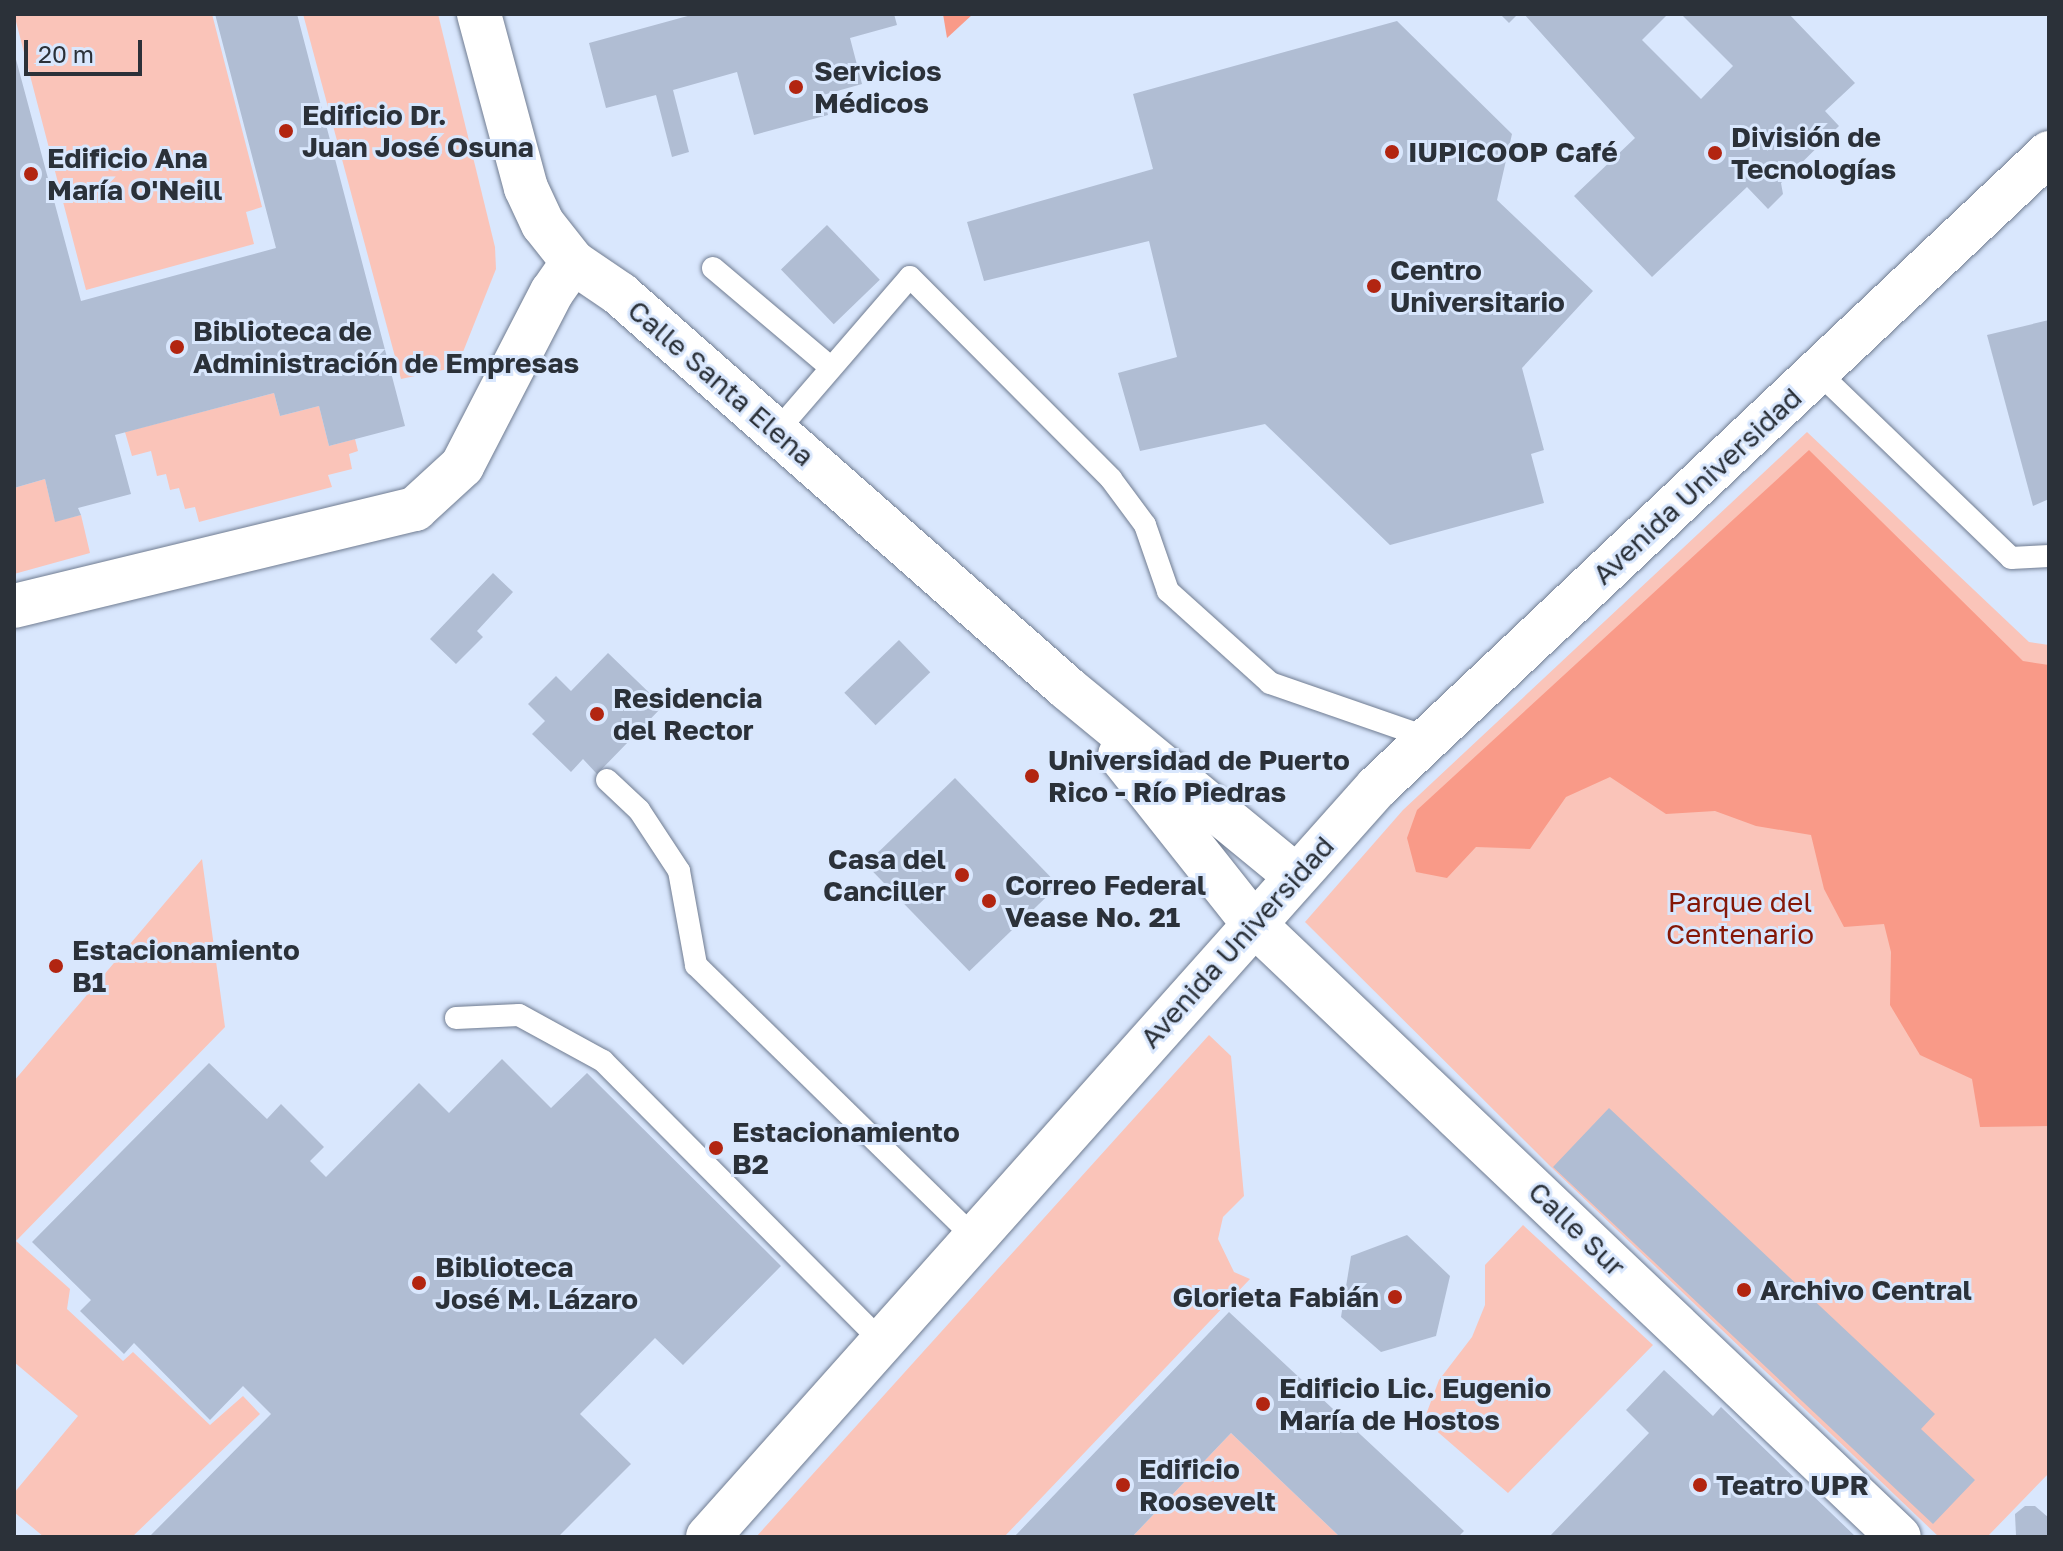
<!DOCTYPE html>
<meta charset="utf-8">
<style>
body{margin:0}
#map{position:relative;width:2063px;height:1551px;overflow:hidden;background:#d9e7fd;font-family:"Golos Text",sans-serif}
div>[style]{position:absolute}
[style*='--x']{left:calc(var(--x)*1px);top:calc(var(--y)*1px);width:calc(var(--w)*1px);rotate:calc(var(--a)*1deg)}
.green>*{inset:0;background:#fac4b9}
.forest>*{inset:0;background:#f99a88}
.building>*{inset:0;background:#b0bdd3;transform-origin:0 0}
.roads{filter:drop-shadow(0 0 2px #707c91) drop-shadow(0 0 2px #707c91)}
.lane>*{height:22px;margin:-11px;padding:0 11px;transform-origin:11px;border-radius:11px;background:#fff}
.street>*{height:44px;margin:-22px;padding:0 22px;transform-origin:22px;border-radius:22px;background:#fff}
.dots>*{width:22px;height:22px;translate:-50% -50%;box-sizing:border-box;border:4px solid #d9e7fd;border-radius:50%}
span{translate:-50% -50%;white-space:nowrap;text-align:center;line-height:1.15;-webkit-text-stroke:6px #d9e7fd;paint-order:stroke}
.poi-label{font-size:28px;color:#2b3139;font-weight:700}
.left{translate:0 -50%;text-align:left}
.right{translate:-100% -50%;text-align:right}
.street-label{font-size:28px;color:#2b3139}
.park-label{font-size:28px;color:#851707}
.frame{position:absolute;inset:0;border:16px solid #2b3139;pointer-events:none}
.scale{position:absolute;left:24px;top:40px;width:118px;height:36px;box-sizing:border-box;border:4px solid #2b3139;border-top:0;padding-left:10px;font-size:24px;line-height:28px;white-space:nowrap;color:#2b3139;-webkit-text-stroke:6px #d9e7fd;paint-order:stroke}
</style>
<div id="map">
<div class="green">
<i style="clip-path:polygon(14px 14px,212px 14px,262px 207px,246px 212px,254px 244px,86px 290px)"></i>
<i style="clip-path:polygon(303px 14px,438px 14px,495px 247px,496px 269px,457px 367px,401px 379px)"></i>
<i style="clip-path:polygon(274px 393px,280px 416px,319px 406px,329px 446px,355px 439px,358px 451px,349px 454px,352px 469px,328px 475px,332px 487px,199px 522px,195px 507px,185px 509px,179px 488px,170px 490px,166px 474px,157px 476px,151px 451px,132px 456px,125px 432px)"></i>
<i style="clip-path:polygon(1807px 432px,2029px 642px,2049px 645px,2049px 1473px,1987px 1537px,1939px 1537px,1550px 1166px,1305px 922px,1403px 810px)"></i>
<i style="clip-path:polygon(45px 479px,55px 521px,81px 515px,90px 553px,14px 574px,14px 488px)"></i>
<i style="clip-path:polygon(202px 859px,225px 1027px,16px 1241px,70px 1289px,67px 1309px,123px 1361px,133px 1352px,210px 1425px,243px 1396px,260px 1414px,132px 1537px,44px 1537px,14px 1512px,14px 1493px,78px 1416px,14px 1362px,14px 1081px)"></i>
<i style="clip-path:polygon(1209px 1035px,1231px 1056px,1244px 1196px,1223px 1217px,1218px 1239px,1234px 1272px,1250px 1279px,1004px 1537px,756px 1537px)"></i>
<i style="clip-path:polygon(1523px 1225px,1653px 1345px,1508px 1493px,1424px 1420px,1439px 1380px,1472px 1337px,1485px 1305px,1485px 1265px)"></i>
<i style="clip-path:polygon(1231px 1433px,1340px 1537px,1132px 1537px)"></i>
</div>
<div class="forest">
<i style="clip-path:polygon(943px 14px,973px 14px,947px 38px)"></i>
<i style="clip-path:polygon(1809px 450px,2023px 661px,2049px 665px,2049px 1126px,1980px 1127px,1972px 1079px,1920px 1055px,1890px 1005px,1891px 952px,1884px 924px,1844px 927px,1824px 889px,1811px 835px,1756px 826px,1715px 811px,1666px 814px,1610px 777px,1566px 797px,1530px 849px,1476px 847px,1447px 878px,1416px 872px,1407px 838px,1417px 810px)"></i>
</div>
<div class="building">
<i style="clip-path:polygon(215px 14px,297px 14px,405px 426px,329px 446px,319px 406px,280px 416px,274px 393px,115px 435px,131px 494px,78px 508px,81px 515px,55px 522px,45px 479px,14px 488px,14px 52px,81px 301px,276px 248px)"></i>
<i style="clip-path:polygon(695px 14px,894px 14px,897px 25px,850px 38px,862px 84px,823px 95px,828px 115px,754px 135px,737px 72px,673px 90px,689px 152px,672px 157px,656px 95px,606px 108px,589px 43px)"></i>
<i style="clip-path:polygon(1500px 14px,1518px 14px,1509px 23px)"></i>
<i style="clip-path:polygon(1524px 14px,1668px 14px,1642px 40px,1701px 99px,1733px 66px,1681px 14px,1789px 14px,1855px 83px,1825px 111px,1839px 126px,1781px 183px,1783px 194px,1768px 209px,1747px 187px,1652px 277px,1574px 196px,1635px 138px)"></i>
<i style="clip-path:polygon(1397px 21px,1512px 134px,1497px 200px,1593px 291px,1522px 368px,1544px 450px,1531px 454px,1544px 503px,1390px 545px,1265px 424px,1140px 451px,1118px 373px,1177px 357px,1149px 241px,984px 281px,967px 222px,1153px 169px,1133px 94px)"></i>
<i style="left:827px;top:225px;width:76px;height:64px;rotate:46deg"></i>
<i style="clip-path:polygon(2049px 320px,2049px 499px,2033px 506px,1987px 335px)"></i>
<i style="clip-path:polygon(493px 573px,513px 592px,477px 631px,483px 637px,456px 664px,430px 639px)"></i>
<i style="left:899px;top:640px;width:45px;height:76px;rotate:46deg"></i>
<i style="clip-path:polygon(608px 653px,663px 706px,597px 774px,583px 759px,571px 772px,532px 734px,545px 721px,528px 704px,556px 676px,571px 691px)"></i>
<i style="left:955px;top:778px;width:149px;height:124px;rotate:46deg"></i>
<i style="clip-path:polygon(502px 1059px,551px 1108px,587px 1073px,781px 1266px,683px 1365px,655px 1338px,580px 1414px,631px 1464px,558px 1537px,149px 1537px,271px 1414px,243px 1386px,210px 1420px,134px 1343px,124px 1354px,80px 1311px,91px 1300px,32px 1242px,209px 1063px,267px 1119px,281px 1104px,324px 1147px,310px 1161px,326px 1177px,419px 1083px,449px 1113px)"></i>
<i style="clip-path:polygon(1609px 1108px,1935px 1414px,1921px 1429px,1975px 1480px,1933px 1524px,1553px 1167px)"></i>
<i style="clip-path:polygon(1407px 1235px,1450px 1276px,1436px 1336px,1381px 1352px,1341px 1317px,1351px 1256px)"></i>
<i style="clip-path:polygon(1229px 1312px,1464px 1531px,1458px 1537px,1340px 1537px,1231px 1433px,1132px 1537px,1014px 1537px)"></i>
<i style="clip-path:polygon(1664px 1370px,1713px 1416px,1721px 1407px,1856px 1537px,1549px 1537px,1649px 1433px,1626px 1410px)"></i>
<i style="clip-path:polygon(2025px 1506px,2035px 1506px,2049px 1518px,2049px 1537px,2016px 1535px,2015px 1514px)"></i>
</div>
<div class="roads">
<div class="lane">
<i style="--x:713;--y:268;--w:153;--a:40.2"></i>
<i style="--x:1818;--y:372;--w:268;--a:43.9"></i>
<i style="--x:2011;--y:558;--w:38;--a:-3"></i>
<i style="--x:777;--y:431;--w:203;--a:-49.2"></i>
<i style="--x:910;--y:277;--w:285;--a:45.1"></i>
<i style="--x:1111;--y:479;--w:57;--a:53.5"></i>
<i style="--x:1145;--y:525;--w:70;--a:70.8"></i>
<i style="--x:1168;--y:591;--w:137;--a:42"></i>
<i style="--x:1270;--y:683;--w:168;--a:19.1"></i>
<i style="--x:607;--y:780;--w:44;--a:43.2"></i>
<i style="--x:639;--y:810;--w:73;--a:56.7"></i>
<i style="--x:679;--y:871;--w:96;--a:79.7"></i>
<i style="--x:696;--y:965;--w:392;--a:44.4"></i>
<i style="--x:456;--y:1018;--w:63;--a:-2.7"></i>
<i style="--x:519;--y:1015;--w:96;--a:28.7"></i>
<i style="--x:603;--y:1061;--w:395;--a:45.2"></i>
</div>
<div class="street">
<i style="--x:479;--y:14;--w:180;--a:74.9"></i>
<i style="--x:526;--y:188;--w:40;--a:65"></i>
<i style="--x:543;--y:224;--w:48;--a:51.7"></i>
<i style="--x:573;--y:262;--w:57;--a:34.2"></i>
<i style="--x:620;--y:294;--w:596;--a:41.39"></i>
<i style="--x:1067;--y:688;--w:295;--a:39.4"></i>
<i style="--x:14;--y:606;--w:413;--a:-13.6"></i>
<i style="--x:415;--y:509;--w:64;--a:-42.5"></i>
<i style="--x:462;--y:466;--w:196;--a:-62.7"></i>
<i style="--x:552;--y:292;--w:37;--a:-55"></i>
<i style="--x:1120;--y:755;--w:214;--a:51.6"></i>
<i style="--x:1253;--y:923;--w:891;--a:43.55"></i>
<i style="--x:708;--y:1537;--w:1005;--a:-48.27"></i>
<i style="--x:1377;--y:787;--w:924;--a:-43.33"></i>
</div>
</div>
<div class="dots">
<i style="left:796px;top:87px;background:#b22511"></i>
<i style="left:286px;top:131px;background:#b22511"></i>
<i style="left:1392px;top:152px;background:#b22511"></i>
<i style="left:1715px;top:153px;background:#b22511"></i>
<i style="left:31px;top:174px;background:#b22511"></i>
<i style="left:1374px;top:286px;background:#b22511"></i>
<i style="left:177px;top:347px;background:#b22511"></i>
<i style="left:597px;top:714px;background:#b22511"></i>
<i style="left:1032px;top:776px;background:#b22511"></i>
<i style="left:962px;top:875px;background:#b22511"></i>
<i style="left:989px;top:901px;background:#b22511"></i>
<i style="left:56px;top:966px;background:#b22511"></i>
<i style="left:716px;top:1148px;background:#b22511"></i>
<i style="left:419px;top:1283px;background:#b22511"></i>
<i style="left:1744px;top:1290px;background:#b22511"></i>
<i style="left:1395px;top:1297px;background:#b22511"></i>
<i style="left:1263px;top:1404px;background:#b22511"></i>
<i style="left:1123px;top:1485px;background:#b22511"></i>
<i style="left:1700px;top:1485px;background:#b22511"></i>
</div>
<div class="poi-label">
<span class="left" style="left:814px;top:87px">Servicios<br>Médicos</span>
<span class="left" style="left:302px;top:131px">Edificio Dr.<br>Juan José Osuna</span>
<span class="left" style="left:1731px;top:153px">División de<br>Tecnologías</span>
<span class="left" style="left:1408px;top:152px">IUPICOOP Café</span>
<span class="left" style="left:47px;top:174px">Edificio Ana<br>María O'Neill</span>
<span class="left" style="left:1390px;top:286px">Centro<br>Universitario</span>
<span class="left" style="left:193px;top:347px">Biblioteca de<br>Administración de Empresas</span>
<span class="left" style="left:613px;top:714px">Residencia<br>del Rector</span>
<span class="left" style="left:1048px;top:776px">Universidad de Puerto<br>Rico - Río Piedras</span>
<span class="right" style="left:946px;top:875px">Casa del<br>Canciller</span>
<span class="left" style="left:1005px;top:901px">Correo Federal<br>Vease No. 21</span>
<span class="left" style="left:72px;top:966px">Estacionamiento<br>B1</span>
<span class="left" style="left:732px;top:1148px">Estacionamiento<br>B2</span>
<span class="left" style="left:435px;top:1283px">Biblioteca<br>José M. Lázaro</span>
<span class="left" style="left:1760px;top:1290px">Archivo Central</span>
<span class="right" style="left:1379px;top:1297px">Glorieta Fabián</span>
<span class="left" style="left:1279px;top:1404px">Edificio Lic. Eugenio<br>María de Hostos</span>
<span class="left" style="left:1139px;top:1485px">Edificio<br>Roosevelt</span>
<span class="left" style="left:1716px;top:1485px">Teatro UPR</span>
</div>
<div class="street-label">
<span style="left:721px;top:383px;rotate:41deg">Calle Santa Elena</span>
<span style="left:1697px;top:486px;rotate:-43deg">Avenida Universidad</span>
<span style="left:1237px;top:942px;rotate:-48deg">Avenida Universidad</span>
<span style="left:1577px;top:1229px;rotate:44deg">Calle Sur</span>
</div>
<div class="park-label">
<span style="left:1740px;top:918px">Parque del<br>Centenario</span>
</div>
<div class="frame"></div>
<div class="scale">20 m</div>
</div>
